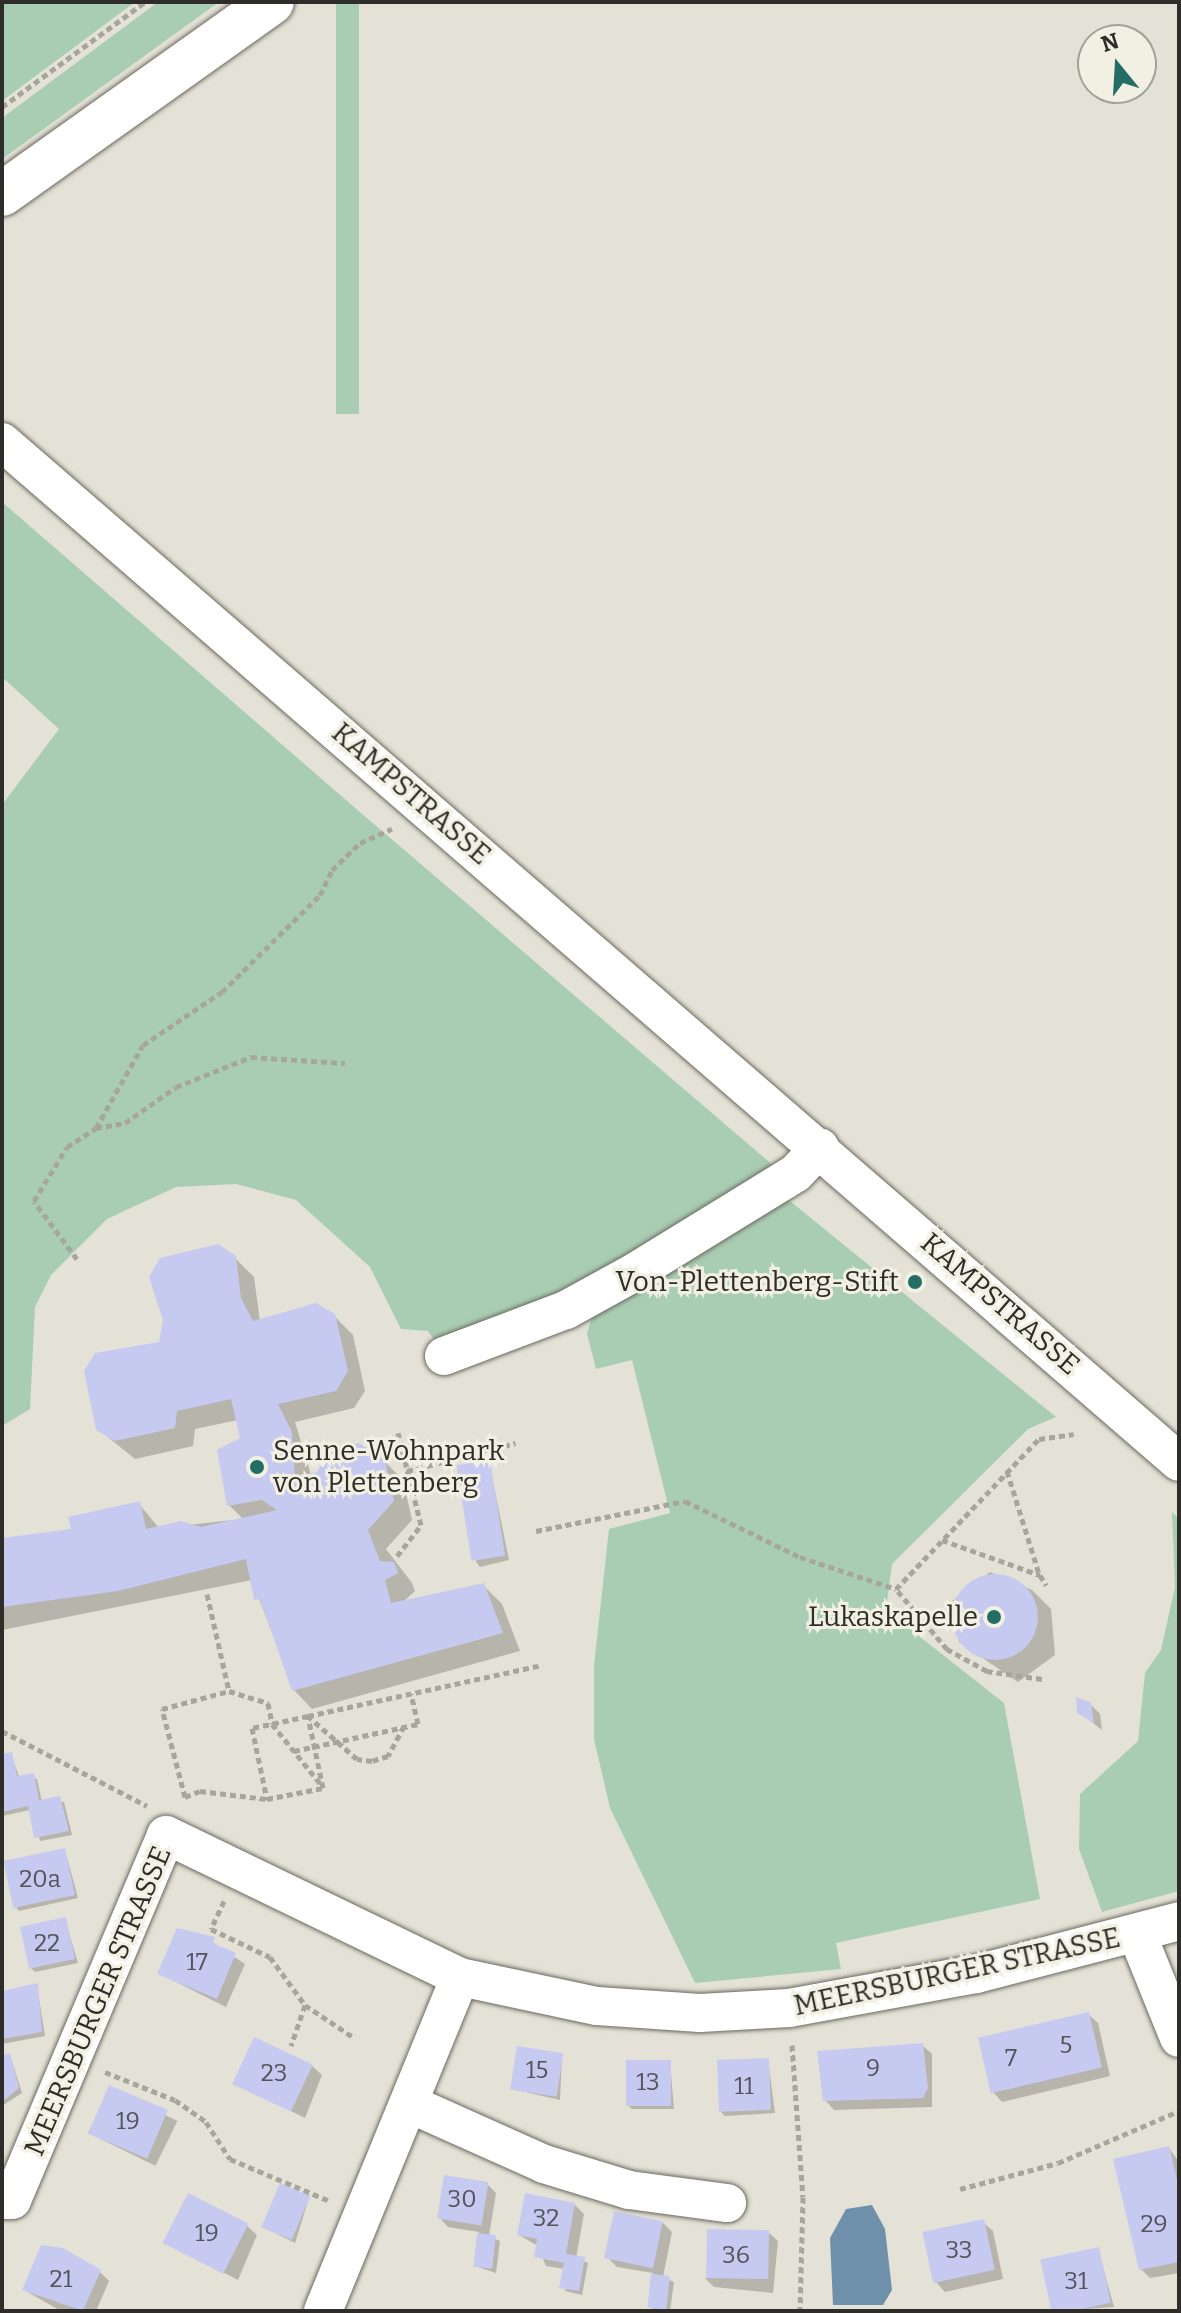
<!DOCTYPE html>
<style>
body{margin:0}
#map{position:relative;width:1181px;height:2313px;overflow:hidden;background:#e4e2d6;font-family:Bitter,serif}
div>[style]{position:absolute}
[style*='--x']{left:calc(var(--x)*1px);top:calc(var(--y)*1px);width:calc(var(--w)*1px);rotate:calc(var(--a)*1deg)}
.green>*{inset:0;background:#a9cdb3;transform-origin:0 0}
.water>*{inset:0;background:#6f90aa}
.shadow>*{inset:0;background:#0003;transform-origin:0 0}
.building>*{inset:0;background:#c6caf0;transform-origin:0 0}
.round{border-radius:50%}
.path>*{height:5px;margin-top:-2.5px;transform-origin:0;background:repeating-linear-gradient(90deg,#a7a69c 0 6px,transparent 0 10px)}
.roads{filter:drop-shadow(0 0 2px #6b695f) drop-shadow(0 0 2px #6b695f)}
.minor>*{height:38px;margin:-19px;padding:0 19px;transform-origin:19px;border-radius:19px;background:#fff}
.major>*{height:44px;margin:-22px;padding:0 22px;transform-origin:22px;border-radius:22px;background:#fff}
.dots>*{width:22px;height:22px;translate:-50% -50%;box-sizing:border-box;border:4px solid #f1f0e3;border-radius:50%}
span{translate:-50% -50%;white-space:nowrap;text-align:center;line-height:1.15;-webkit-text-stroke:6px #f1f0e3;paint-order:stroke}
.number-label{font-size:24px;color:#54545b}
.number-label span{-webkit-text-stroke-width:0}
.street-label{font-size:28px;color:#2e2d29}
.poi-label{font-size:28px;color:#2e2d29}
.right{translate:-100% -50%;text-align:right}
.left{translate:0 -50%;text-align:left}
.frame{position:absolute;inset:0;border:4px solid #2e2d29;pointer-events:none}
.north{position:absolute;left:1077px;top:24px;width:80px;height:80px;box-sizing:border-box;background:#f1f0e3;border:2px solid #a3a299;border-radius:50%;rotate:342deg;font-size:22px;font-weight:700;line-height:32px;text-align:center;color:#2e2d29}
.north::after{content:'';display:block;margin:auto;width:28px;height:36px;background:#246d67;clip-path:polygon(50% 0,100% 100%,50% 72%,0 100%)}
</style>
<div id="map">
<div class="green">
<i style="clip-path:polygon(2px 2px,135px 2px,2px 101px)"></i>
<i style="clip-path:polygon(158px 2px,219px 2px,2px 159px,2px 118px)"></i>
<i style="left:336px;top:2px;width:23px;height:412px"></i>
<i style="clip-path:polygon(2px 502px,361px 813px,774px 1166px,623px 1268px,438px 1345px,428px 1331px,401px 1329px,370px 1267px,296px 1200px,236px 1184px,176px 1187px,107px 1219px,51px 1275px,35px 1307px,30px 1409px,2px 1426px,2px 805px,59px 729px,2px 677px)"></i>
<i style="clip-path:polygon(780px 1193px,1056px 1417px,1028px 1429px,892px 1564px,886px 1610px,1004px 1703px,1040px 1899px,836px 1943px,841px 1969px,695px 1983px,610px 1808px,594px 1739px,594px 1665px,609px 1529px,670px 1513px,632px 1360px,596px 1369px,587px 1334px,591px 1319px)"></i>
<i style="clip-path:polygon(1172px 1512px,1179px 1519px,1179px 1891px,1102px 1912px,1079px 1849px,1080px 1794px,1138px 1741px,1145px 1673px,1161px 1650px,1175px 1587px)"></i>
</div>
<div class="water">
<i style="clip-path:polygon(872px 2205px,885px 2229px,892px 2290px,883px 2305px,833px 2305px,830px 2238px,846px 2209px)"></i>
</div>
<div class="shadow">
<i style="clip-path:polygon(235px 1258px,254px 1277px,260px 1321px,334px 1316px,353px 1335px,365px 1391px,354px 1408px,295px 1422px,311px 1475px,384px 1461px,403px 1480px,412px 1520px,386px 1549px,412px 1583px,415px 1591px,403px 1602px,483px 1585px,502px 1604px,520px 1651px,312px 1709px,294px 1690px,252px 1580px,2px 1630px,2px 1542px,73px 1531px,139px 1504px,159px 1528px,243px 1519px,229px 1505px,242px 1439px,238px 1420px,195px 1429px,193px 1446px,135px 1459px,98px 1429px)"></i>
<i style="clip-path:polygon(489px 1462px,509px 1560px,480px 1567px,476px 1562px)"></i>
<i style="clip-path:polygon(990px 1572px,1032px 1590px,1051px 1609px,1055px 1655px,1018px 1682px,959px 1642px,952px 1601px)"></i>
<i style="clip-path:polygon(1090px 1704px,1100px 1714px,1102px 1730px,1079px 1712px)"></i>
<i style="clip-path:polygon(11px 1754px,19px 1777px,37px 1779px,42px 1802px,64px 1802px,72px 1835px,40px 1841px,30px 1810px,2px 1816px,2px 1756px)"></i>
<i style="clip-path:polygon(65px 1850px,78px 1898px,19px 1911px,15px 1906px)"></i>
<i style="clip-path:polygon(65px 1920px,78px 1963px,35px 1972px,31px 1968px)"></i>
<i style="clip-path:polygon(200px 1934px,245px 1964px,226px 2007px,160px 1974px)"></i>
<i style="clip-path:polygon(37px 1986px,45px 2036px,2px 2044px,2px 1993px)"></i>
<i style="clip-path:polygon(1088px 2014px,1098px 2023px,1110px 2076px,1002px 2102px,993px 2092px)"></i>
<i style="clip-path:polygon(922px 2045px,932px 2054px,932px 2107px,834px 2110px,825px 2100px)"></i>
<i style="clip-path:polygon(10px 2055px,22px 2093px,2px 2106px,2px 2057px)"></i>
<i style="clip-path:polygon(562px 2055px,560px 2100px,512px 2089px)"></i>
<i style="clip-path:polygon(768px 2060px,775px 2113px,725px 2116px,721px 2112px)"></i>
<i style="clip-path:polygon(670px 2062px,674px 2109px,632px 2109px,628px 2105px)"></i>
<i style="clip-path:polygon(312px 2066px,322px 2075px,305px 2118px,236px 2084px)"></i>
<i style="left:110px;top:2088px;width:75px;height:50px;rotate:26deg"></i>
<i style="clip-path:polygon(1169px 2148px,1179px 2162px,1179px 2273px,1150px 2278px,1141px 2269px)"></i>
<i style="clip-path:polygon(487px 2184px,496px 2193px,489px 2236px,500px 2241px,496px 2273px,475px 2266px,479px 2232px,448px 2227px,439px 2217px)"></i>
<i style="clip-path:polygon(309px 2198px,295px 2243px,263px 2227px)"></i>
<i style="clip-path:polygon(574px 2204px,584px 2214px,576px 2258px,588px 2263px,582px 2295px,565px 2291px,565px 2269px,546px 2266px,538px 2246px,519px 2235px)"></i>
<i style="clip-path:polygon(662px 2222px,672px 2232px,663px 2277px,674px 2282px,670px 2311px,653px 2311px,653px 2273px,617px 2267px,607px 2257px)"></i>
<i style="clip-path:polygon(983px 2222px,993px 2231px,1003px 2279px,945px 2292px,936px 2282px)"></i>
<i style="clip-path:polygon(247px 2226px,257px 2235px,238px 2280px,168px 2244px)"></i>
<i style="clip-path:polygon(768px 2232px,778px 2241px,773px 2293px,714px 2287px,705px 2278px)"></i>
<i style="clip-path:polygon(1098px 2249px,1114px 2307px,1054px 2311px,1043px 2262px)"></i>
<i style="clip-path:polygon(100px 2272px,109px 2281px,96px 2311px,61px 2311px,24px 2290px)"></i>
</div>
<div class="building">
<i style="clip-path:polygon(218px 1244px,236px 1256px,241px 1298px,253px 1321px,316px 1303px,335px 1314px,348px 1371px,336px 1391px,278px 1404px,292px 1432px,295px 1477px,317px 1472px,328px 1451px,359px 1443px,385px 1460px,394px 1501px,368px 1530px,380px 1561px,394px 1562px,398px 1573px,385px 1580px,391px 1603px,484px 1583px,503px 1633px,292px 1691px,260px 1599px,254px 1600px,246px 1559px,118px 1591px,2px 1607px,2px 1538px,71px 1529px,68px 1517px,140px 1501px,146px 1529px,181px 1521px,201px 1527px,277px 1510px,262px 1500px,227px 1506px,217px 1450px,240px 1438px,231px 1399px,177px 1411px,175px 1428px,115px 1441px,96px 1430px,84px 1371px,95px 1353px,159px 1342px,163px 1320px,149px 1277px,160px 1258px)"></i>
<i style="left:490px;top:1460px;width:97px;height:34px;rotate:81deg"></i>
<i class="round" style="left:952px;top:1574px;width:86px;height:86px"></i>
<i style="clip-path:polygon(1076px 1697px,1091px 1702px,1094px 1723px,1077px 1713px)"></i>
<i style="clip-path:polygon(12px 1752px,17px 1776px,34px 1773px,39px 1800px,60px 1796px,69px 1831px,34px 1838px,28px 1806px,2px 1812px,2px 1754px)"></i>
<i style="left:65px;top:1848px;width:48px;height:63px;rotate:78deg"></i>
<i style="left:66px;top:1917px;width:43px;height:47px;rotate:78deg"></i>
<i style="clip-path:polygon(177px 1928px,215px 1937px,213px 1943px,236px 1953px,217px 1999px,157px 1974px)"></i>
<i style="clip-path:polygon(38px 1983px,42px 2032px,2px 2039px,2px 1991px)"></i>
<i style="left:1089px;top:2012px;width:57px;height:114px;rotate:77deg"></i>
<i style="left:254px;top:2037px;width:65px;height:52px;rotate:25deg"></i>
<i style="clip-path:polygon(923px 2043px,928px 2088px,923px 2098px,823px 2101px,817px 2051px)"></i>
<i style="left:517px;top:2046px;width:47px;height:44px;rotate:9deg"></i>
<i style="clip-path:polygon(10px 2053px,19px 2088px,2px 2102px,2px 2055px)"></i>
<i style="left:769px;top:2058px;width:52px;height:52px;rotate:88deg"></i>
<i style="left:626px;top:2060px;width:45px;height:46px"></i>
<i style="left:109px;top:2085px;width:64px;height:53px;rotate:23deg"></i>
<i style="clip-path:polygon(1169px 2146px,1179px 2188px,1179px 2262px,1139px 2270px,1113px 2159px)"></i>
<i style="left:444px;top:2175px;width:45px;height:44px;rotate:9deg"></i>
<i style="left:280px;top:2183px;width:33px;height:48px;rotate:23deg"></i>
<i style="left:188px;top:2193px;width:68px;height:56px;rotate:27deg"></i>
<i style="clip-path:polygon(525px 2193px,575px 2203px,566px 2254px,585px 2257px,579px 2291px,559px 2288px,564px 2263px,534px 2257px,537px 2239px,517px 2235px)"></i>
<i style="left:614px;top:2211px;width:50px;height:48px;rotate:12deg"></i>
<i style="left:984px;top:2219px;width:52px;height:63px;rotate:78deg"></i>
<i style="left:707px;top:2229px;width:62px;height:49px;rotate:1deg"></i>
<i style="left:477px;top:2233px;width:19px;height:34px;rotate:6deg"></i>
<i style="clip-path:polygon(41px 2245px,63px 2248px,101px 2270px,83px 2311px,22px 2290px)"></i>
<i style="left:1099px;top:2247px;width:57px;height:60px;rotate:78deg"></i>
<i style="left:651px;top:2274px;width:19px;height:34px;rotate:6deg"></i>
</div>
<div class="path">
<i style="--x:2;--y:107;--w:177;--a:-36.3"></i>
<i style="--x:96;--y:1128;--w:29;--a:-10"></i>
<i style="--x:125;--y:1123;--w:62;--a:-35.2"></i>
<i style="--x:176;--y:1087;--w:81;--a:-21.8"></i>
<i style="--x:251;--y:1057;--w:94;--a:3.7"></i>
<i style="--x:77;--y:1259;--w:72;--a:-126.6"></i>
<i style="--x:34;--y:1201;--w:63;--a:-58.6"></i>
<i style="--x:67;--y:1147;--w:35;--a:-33"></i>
<i style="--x:96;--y:1128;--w:95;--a:-60.5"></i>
<i style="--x:143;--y:1045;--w:95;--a:-33.9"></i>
<i style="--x:222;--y:992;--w:138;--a:-44.7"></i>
<i style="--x:320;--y:895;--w:28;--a:-64"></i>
<i style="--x:332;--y:870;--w:39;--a:-44"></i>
<i style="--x:360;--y:843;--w:35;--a:-24"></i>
<i style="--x:407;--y:1471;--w:112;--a:-14.5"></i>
<i style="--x:1007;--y:1471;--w:108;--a:72.7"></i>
<i style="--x:536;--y:1531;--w:152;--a:-11.4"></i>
<i style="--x:685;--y:1501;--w:128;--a:26"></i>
<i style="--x:800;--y:1557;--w:101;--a:18.4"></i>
<i style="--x:942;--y:1540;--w:104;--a:19.7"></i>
<i style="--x:1040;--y:1575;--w:12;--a:59"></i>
<i style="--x:397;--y:1556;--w:39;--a:-52"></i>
<i style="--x:421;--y:1525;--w:95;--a:-104"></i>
<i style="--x:207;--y:1594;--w:99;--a:77.2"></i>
<i style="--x:1042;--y:1679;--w:56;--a:-171.7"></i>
<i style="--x:987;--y:1671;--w:46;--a:-151.2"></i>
<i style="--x:947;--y:1649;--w:79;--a:-130.4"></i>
<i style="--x:896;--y:1589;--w:207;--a:-46.4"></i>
<i style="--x:1039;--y:1439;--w:35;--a:-8"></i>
<i style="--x:404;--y:1726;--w:34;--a:118"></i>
<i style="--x:388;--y:1756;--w:17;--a:163"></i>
<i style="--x:372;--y:1761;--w:15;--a:-172"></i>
<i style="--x:357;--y:1759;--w:65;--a:-138.7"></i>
<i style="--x:308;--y:1716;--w:57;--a:167.9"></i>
<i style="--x:252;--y:1728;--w:73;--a:78.1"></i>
<i style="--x:267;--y:1799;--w:57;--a:-11.1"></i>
<i style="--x:323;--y:1788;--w:74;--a:-101.8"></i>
<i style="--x:308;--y:1716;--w:239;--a:-12.3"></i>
<i style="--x:2;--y:1731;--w:163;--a:27.3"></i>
<i style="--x:294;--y:1751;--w:127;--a:-12.3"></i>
<i style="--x:418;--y:1724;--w:31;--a:-103"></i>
<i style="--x:185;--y:1797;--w:91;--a:-104.6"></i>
<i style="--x:162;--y:1709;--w:69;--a:-15"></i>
<i style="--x:229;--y:1691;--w:41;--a:17.1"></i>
<i style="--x:268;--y:1703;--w:21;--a:79"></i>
<i style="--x:272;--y:1724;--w:81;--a:51"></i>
<i style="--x:185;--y:1797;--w:16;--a:-22"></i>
<i style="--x:200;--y:1791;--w:67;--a:6.8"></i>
<i style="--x:224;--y:1901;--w:31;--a:115"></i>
<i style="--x:211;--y:1929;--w:65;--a:25.4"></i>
<i style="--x:270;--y:1957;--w:59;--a:53.9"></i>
<i style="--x:305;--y:2005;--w:43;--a:108.9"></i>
<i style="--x:305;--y:2005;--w:58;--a:33.7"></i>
<i style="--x:792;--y:2045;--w:152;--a:85.9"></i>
<i style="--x:803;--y:2197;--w:114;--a:91.5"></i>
<i style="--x:105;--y:2072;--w:75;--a:21.8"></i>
<i style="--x:175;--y:2100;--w:38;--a:35"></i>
<i style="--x:206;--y:2122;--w:44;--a:57"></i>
<i style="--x:230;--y:2159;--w:108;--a:22.8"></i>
<i style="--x:960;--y:2189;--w:101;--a:-14.9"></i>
<i style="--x:1058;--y:2163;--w:132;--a:-23.3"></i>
</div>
<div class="roads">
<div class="minor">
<i style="--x:2;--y:442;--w:1557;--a:40.91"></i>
<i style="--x:444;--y:1356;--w:130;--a:-20.7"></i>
<i style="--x:566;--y:1310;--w:79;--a:-28.8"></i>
<i style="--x:635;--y:1272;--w:189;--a:-31.6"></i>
<i style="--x:796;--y:1173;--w:35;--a:-47"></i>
<i style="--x:1137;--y:1934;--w:112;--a:68"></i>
<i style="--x:410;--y:2104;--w:147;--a:24.1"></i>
<i style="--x:544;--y:2164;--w:89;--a:17"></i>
<i style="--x:629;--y:2190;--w:99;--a:7.6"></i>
<i style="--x:2;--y:2200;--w:10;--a:0"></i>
<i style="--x:12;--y:2200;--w:396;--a:-67.1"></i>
<i style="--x:166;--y:1835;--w:326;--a:25.8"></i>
<i style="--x:460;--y:1977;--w:140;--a:12"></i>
<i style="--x:597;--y:2006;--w:103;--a:3.9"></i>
<i style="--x:700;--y:2013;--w:89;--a:-3.2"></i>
<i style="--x:789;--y:2008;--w:190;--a:-10.3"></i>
<i style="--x:976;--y:1974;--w:210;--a:-14.6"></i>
<i style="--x:323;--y:2311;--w:361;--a:-67.7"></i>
</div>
<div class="major">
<i style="--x:2;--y:194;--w:331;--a:-35.4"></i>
</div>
</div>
<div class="dots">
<i style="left:915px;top:1282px;background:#246d67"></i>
<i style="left:257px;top:1467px;background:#246d67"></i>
<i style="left:994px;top:1617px;background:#246d67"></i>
</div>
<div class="number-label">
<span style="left:40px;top:1880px">20a</span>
<span style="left:47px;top:1944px">22</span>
<span style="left:197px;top:1963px">17</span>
<span style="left:1066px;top:2046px">5</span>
<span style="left:1011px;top:2059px">7</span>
<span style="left:873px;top:2069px">9</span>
<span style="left:537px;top:2071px">15</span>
<span style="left:274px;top:2074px">23</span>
<span style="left:648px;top:2083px">13</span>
<span style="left:744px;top:2087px">11</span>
<span style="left:128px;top:2122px">19</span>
<span style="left:462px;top:2200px">30</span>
<span style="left:546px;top:2219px">32</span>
<span style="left:1154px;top:2225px">29</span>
<span style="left:207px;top:2234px">19</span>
<span style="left:959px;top:2251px">33</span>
<span style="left:736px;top:2256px">36</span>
<span style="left:61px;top:2280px">21</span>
<span style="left:1076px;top:2282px">31</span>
</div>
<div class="street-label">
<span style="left:411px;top:794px;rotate:41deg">KAMPSTRASSE</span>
<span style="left:1000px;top:1304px;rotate:41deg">KAMPSTRASSE</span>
<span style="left:957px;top:1972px;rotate:-12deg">MEERSBURGER STRASSE</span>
<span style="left:98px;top:2001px;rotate:-67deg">MEERSBURGER STRASSE</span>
</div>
<div class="poi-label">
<span class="right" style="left:899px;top:1282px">Von-Plettenberg-Stift</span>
<span class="left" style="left:273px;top:1467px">Senne-Wohnpark<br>von Plettenberg</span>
<span class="right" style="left:978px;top:1617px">Lukaskapelle</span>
</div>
<div class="frame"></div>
<div class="north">N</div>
</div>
